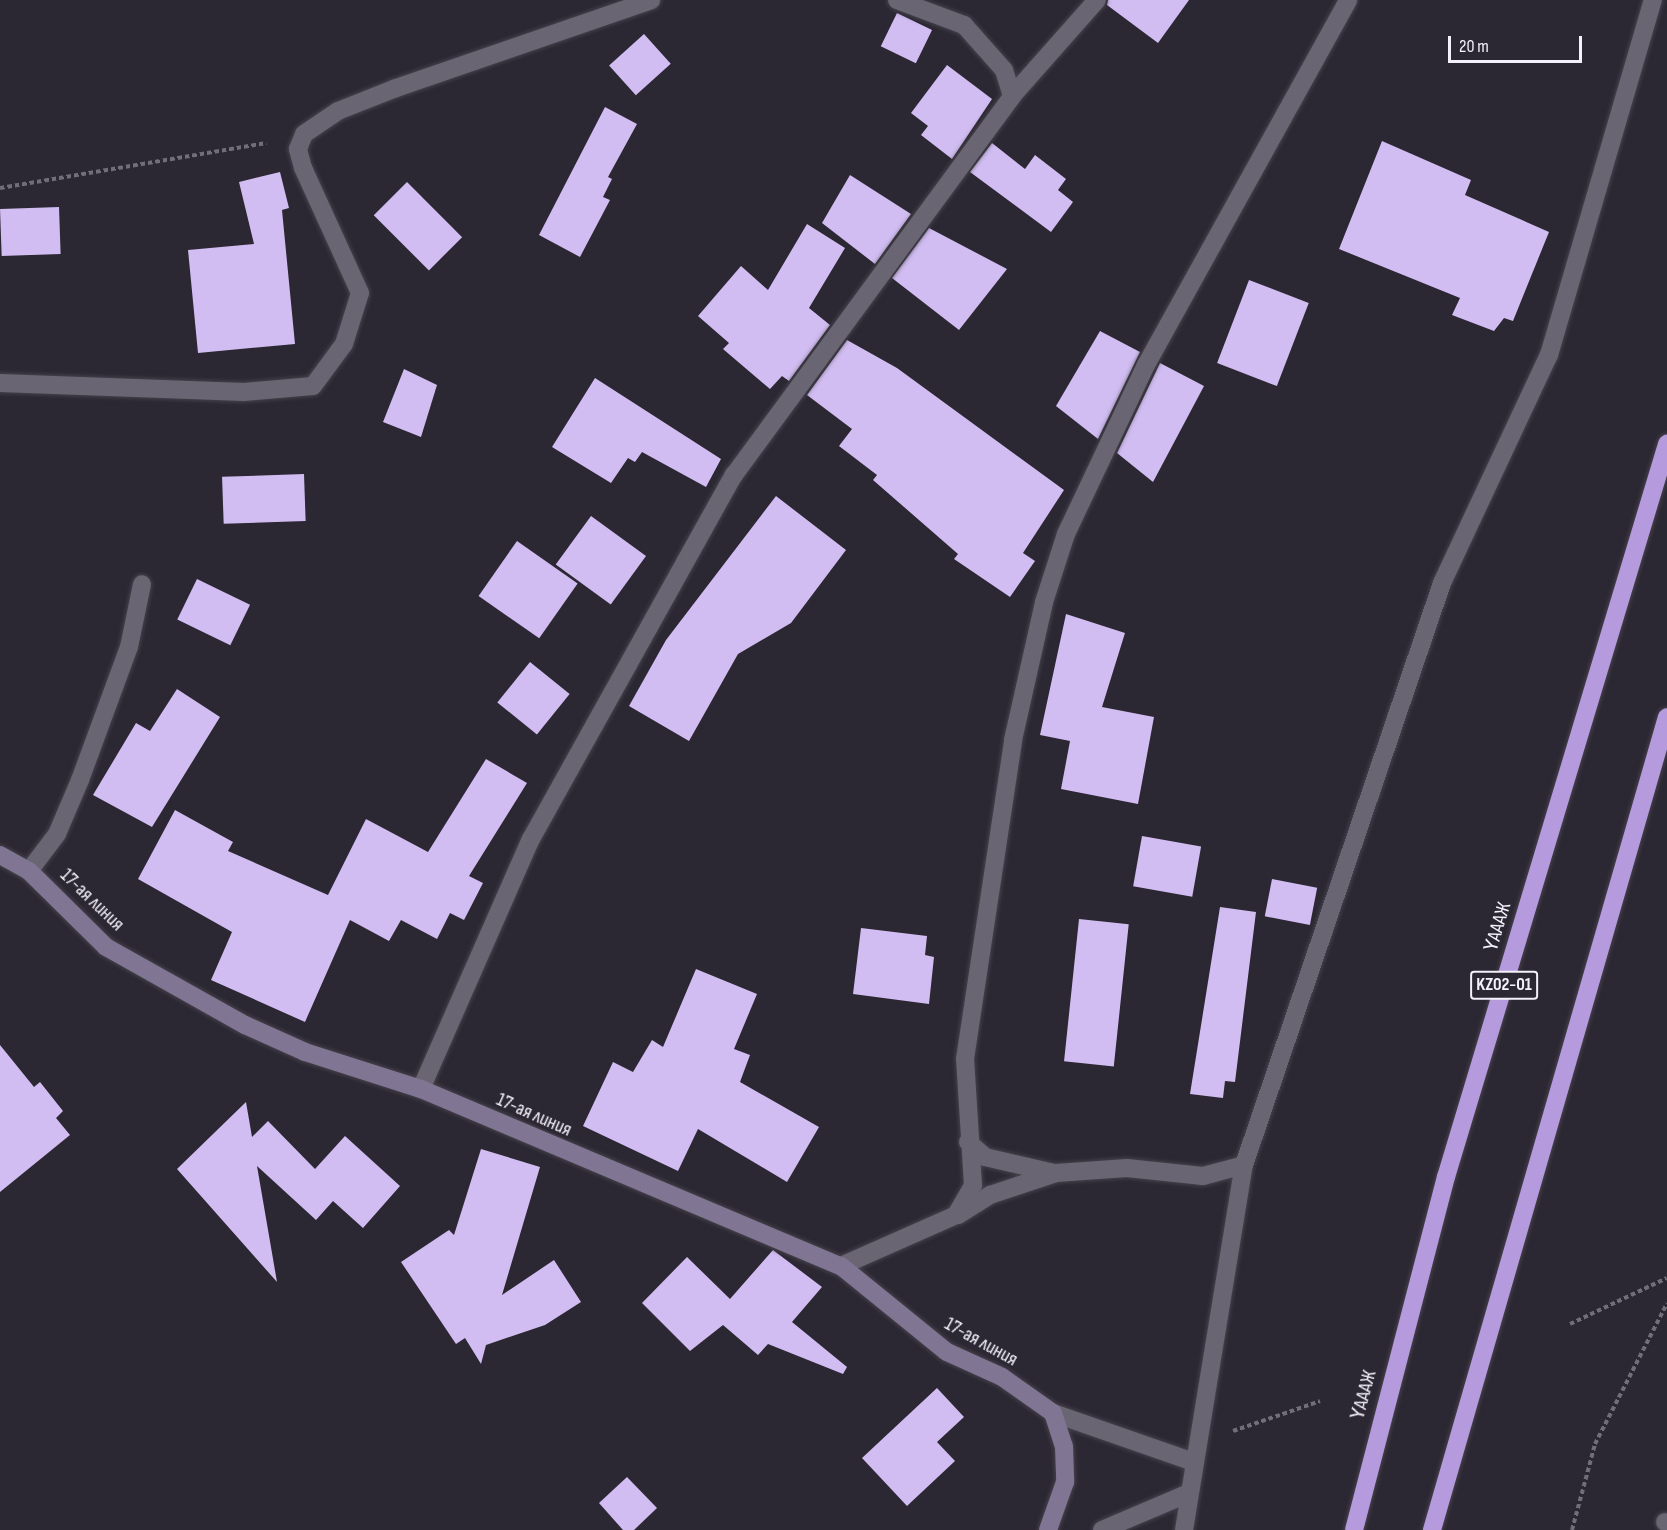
<!DOCTYPE html>
<meta charset="utf-8">
<style>
body{margin:0}
#map{position:relative;width:1667px;height:1530px;overflow:hidden;background:#2b2733;font-family:"Sofia Sans Condensed",sans-serif}
div>[style]{position:absolute}
[style*='--x']{left:calc(var(--x)*1px);top:calc(var(--y)*1px);width:calc(var(--w)*1px);rotate:calc(var(--a)*1deg)}
.building>*{inset:0;background:#d1bdf1;transform-origin:0 0}
.path>*{height:4px;margin-top:-2px;transform-origin:0;background:repeating-linear-gradient(90deg,#716e78 0 4.5px,transparent 0 7.5px)}
.roads{filter:drop-shadow(0 0 2px #45424b) drop-shadow(0 0 2px #45424b)}
.lane>*{height:18px;margin:-9px;padding:0 9px;transform-origin:9px;border-radius:9px;background:#6a6573}
.street>*{height:18px;margin:-9px;padding:0 9px;transform-origin:9px;border-radius:9px;background:#6a6573}
.secondary>*{height:18px;margin:-9px;padding:0 9px;transform-origin:9px;border-radius:9px;background:#807593}
.highway>*{height:18px;margin:-9px;padding:0 9px;transform-origin:9px;border-radius:9px;background:#b59bde}
span{translate:-50% -50%;white-space:nowrap;text-align:center;line-height:1.15;-webkit-text-stroke:6px #2b2733;paint-order:stroke}
.shield-label span{padding:2px 4px;background:#2b2733;border:2px solid;border-radius:4px;-webkit-text-stroke-width:0}
.shield-label{font-size:18px;color:#f3f1f9;font-weight:700}
.street-label{font-size:20px;color:#f3f1f9}
.scale{position:absolute;left:1448px;top:36px;width:134px;height:27px;box-sizing:border-box;border:3px solid #f3f1f9;border-top:0;padding-left:8px;font-size:18px;line-height:21px;white-space:nowrap;color:#f3f1f9;-webkit-text-stroke:4px #2b2733;paint-order:stroke}
</style>
<div id="map">
<div class="building">
<i style="clip-path:polygon(1108px 0,1189px 0,1158px 43px,1107px 5px)"></i>
<i style="left:897px;top:13px;width:39px;height:37px;rotate:26deg"></i>
<i style="left:644px;top:34px;width:40px;height:47px;rotate:48deg"></i>
<i style="clip-path:polygon(947px 65px,992px 99px,952px 159px,921px 135px,928px 126px,911px 113px)"></i>
<i style="clip-path:polygon(605px 107px,637px 124px,608px 177px,612px 179px,603px 197px,610px 200px,580px 257px,539px 235px)"></i>
<i style="clip-path:polygon(1382px 141px,1471px 180px,1465px 195px,1549px 232px,1513px 321px,1504px 318px,1494px 331px,1452px 315px,1460px 298px,1339px 249px)"></i>
<i style="clip-path:polygon(992px 143px,1025px 169px,1035px 155px,1066px 179px,1058px 190px,1073px 202px,1051px 232px,970px 172px)"></i>
<i style="clip-path:polygon(280px 172px,289px 208px,282px 210px,295px 344px,198px 353px,188px 250px,254px 244px,239px 182px)"></i>
<i style="clip-path:polygon(850px 175px,911px 214px,875px 264px,822px 223px)"></i>
<i style="left:407px;top:182px;width:78px;height:47px;rotate:45deg"></i>
<i style="left:59px;top:207px;width:47px;height:59px;rotate:88deg"></i>
<i style="clip-path:polygon(807px 224px,845px 248px,809px 308px,830px 325px,789px 381px,782px 376px,770px 389px,723px 349px,729px 343px,698px 316px,741px 266px,768px 290px)"></i>
<i style="clip-path:polygon(929px 228px,1007px 269px,959px 330px,892px 278px)"></i>
<i style="left:1249px;top:280px;width:64px;height:89px;rotate:21deg"></i>
<i style="clip-path:polygon(1100px 331px,1140px 352px,1098px 439px,1056px 406px)"></i>
<i style="clip-path:polygon(847px 340px,897px 368px,1064px 490px,1023px 553px,1035px 561px,1010px 597px,954px 559px,958px 554px,873px 480px,877px 475px,839px 446px,852px 429px,807px 395px)"></i>
<i style="clip-path:polygon(1160px 363px,1204px 386px,1153px 482px,1117px 453px)"></i>
<i style="clip-path:polygon(404px 369px,437px 385px,421px 437px,383px 422px)"></i>
<i style="clip-path:polygon(595px 378px,721px 459px,706px 487px,642px 452px,635px 462px,628px 458px,611px 483px,552px 447px)"></i>
<i style="left:304px;top:474px;width:47px;height:82px;rotate:88deg"></i>
<i style="clip-path:polygon(776px 496px,846px 550px,791px 623px,738px 654px,689px 741px,629px 706px,666px 640px)"></i>
<i style="left:591px;top:516px;width:68px;height:60px;rotate:36deg"></i>
<i style="left:517px;top:541px;width:74px;height:67px;rotate:35deg"></i>
<i style="left:197px;top:579px;width:59px;height:45px;rotate:26deg"></i>
<i style="clip-path:polygon(1066px 614px,1125px 633px,1102px 707px,1154px 717px,1138px 804px,1061px 789px,1070px 741px,1040px 735px)"></i>
<i style="left:530px;top:662px;width:51px;height:52px;rotate:39deg"></i>
<i style="clip-path:polygon(177px 689px,220px 717px,152px 827px,93px 795px,136px 723px,150px 731px)"></i>
<i style="clip-path:polygon(486px 759px,527px 783px,469px 876px,483px 883px,464px 920px,450px 913px,437px 939px,401px 920px,389px 941px,350px 920px,305px 1022px,211px 980px,232px 932px,138px 879px,175px 810px,233px 842px,228px 851px,328px 895px,366px 819px,428px 852px)"></i>
<i style="left:1142px;top:836px;width:60px;height:51px;rotate:10deg"></i>
<i style="left:1272px;top:879px;width:46px;height:38px;rotate:11deg"></i>
<i style="clip-path:polygon(1220px 907px,1256px 912px,1235px 1082px,1225px 1081px,1223px 1098px,1190px 1094px)"></i>
<i style="left:1079px;top:919px;width:50px;height:143px;rotate:6deg"></i>
<i style="clip-path:polygon(861px 928px,927px 936px,925px 955px,934px 957px,929px 1004px,853px 994px)"></i>
<i style="clip-path:polygon(696px 969px,757px 994px,734px 1049px,750px 1055px,740px 1082px,819px 1127px,787px 1182px,698px 1129px,678px 1171px,583px 1126px,613px 1062px,633px 1072px,652px 1040px,663px 1047px)"></i>
<i style="clip-path:polygon(0 1045px,34px 1087px,40px 1082px,63px 1111px,56px 1118px,70px 1135px,0 1192px)"></i>
<i style="clip-path:polygon(246px 1102px,252px 1137px,268px 1121px,315px 1169px,345px 1136px,400px 1186px,363px 1228px,333px 1201px,316px 1220px,257px 1166px,277px 1282px,177px 1169px)"></i>
<i style="clip-path:polygon(481px 1149px,540px 1167px,502px 1295px,554px 1260px,581px 1302px,545px 1325px,486px 1345px,481px 1364px,465px 1338px,456px 1344px,401px 1262px,449px 1230px,454px 1235px)"></i>
<i style="clip-path:polygon(773px 1250px,822px 1287px,792px 1322px,847px 1367px,843px 1374px,768px 1344px,758px 1355px,723px 1325px,690px 1351px,642px 1303px,687px 1257px,730px 1299px)"></i>
<i style="clip-path:polygon(937px 1388px,964px 1417px,937px 1442px,955px 1461px,907px 1506px,862px 1458px)"></i>
<i style="clip-path:polygon(627px 1477px,657px 1508px,634px 1530px,623px 1530px,599px 1503px)"></i>
</div>
<div class="path">
<i style="--x:0;--y:188;--w:270;--a:-9.6"></i>
<i style="--x:1570;--y:1324;--w:107;--a:-25.4"></i>
<i style="--x:1233;--y:1431;--w:92;--a:-19"></i>
<i style="--x:1572;--y:1530;--w:89;--a:-75"></i>
<i style="--x:1595;--y:1444;--w:158;--a:-62.9"></i>
</div>
<div class="roads">
<div class="lane">
<i style="--x:29;--y:871;--w:46;--a:-52.9"></i>
<i style="--x:57;--y:834;--w:59;--a:-66.9"></i>
<i style="--x:80;--y:780;--w:142;--a:-69.8"></i>
<i style="--x:129;--y:647;--w:64;--a:-78.3"></i>
</div>
<div class="street">
<i style="--x:897;--y:0;--w:72;--a:20.5"></i>
<i style="--x:964;--y:25;--w:60;--a:48.4"></i>
<i style="--x:1004;--y:70;--w:27;--a:73"></i>
<i style="--x:0;--y:383;--w:244;--a:2.1"></i>
<i style="--x:244;--y:392;--w:69;--a:-5"></i>
<i style="--x:313;--y:386;--w:52;--a:-53.6"></i>
<i style="--x:344;--y:344;--w:53;--a:-72.6"></i>
<i style="--x:360;--y:293;--w:137;--a:-114.5"></i>
<i style="--x:303;--y:168;--w:20;--a:-105"></i>
<i style="--x:298;--y:149;--w:16;--a:-68"></i>
<i style="--x:304;--y:134;--w:41;--a:-34.1"></i>
<i style="--x:338;--y:111;--w:62;--a:-21.6"></i>
<i style="--x:396;--y:88;--w:270;--a:-19"></i>
<i style="--x:421;--y:1089;--w:273;--a:-66.3"></i>
<i style="--x:531;--y:839;--w:417;--a:-60.9"></i>
<i style="--x:734;--y:475;--w:470;--a:-53.7"></i>
<i style="--x:1012;--y:96;--w:128;--a:-48.5"></i>
<i style="--x:968;--y:1142;--w:23;--a:41"></i>
<i style="--x:985;--y:1157;--w:71;--a:13.1"></i>
<i style="--x:958;--y:1215;--w:38;--a:-32"></i>
<i style="--x:990;--y:1195;--w:70;--a:-18.4"></i>
<i style="--x:1056;--y:1173;--w:71;--a:-4"></i>
<i style="--x:1127;--y:1168;--w:76;--a:6"></i>
<i style="--x:1203;--y:1176;--w:42;--a:-15"></i>
<i style="--x:841;--y:1266;--w:126;--a:-23.9"></i>
<i style="--x:956;--y:1215;--w:34;--a:-60"></i>
<i style="--x:973;--y:1185;--w:126;--a:-93.6"></i>
<i style="--x:965;--y:1059;--w:323;--a:-81.4"></i>
<i style="--x:1013;--y:740;--w:141;--a:-77.3"></i>
<i style="--x:1044;--y:602;--w:71;--a:-72.1"></i>
<i style="--x:1066;--y:534;--w:187;--a:-64.7"></i>
<i style="--x:1146;--y:365;--w:417;--a:-61"></i>
<i style="--x:1053;--y:1413;--w:149;--a:19.2"></i>
<i style="--x:1665;--y:1522;--w:2;--a:27"></i>
<i style="--x:1102;--y:1530;--w:95;--a:-23"></i>
<i style="--x:1184;--y:1530;--w:370;--a:-80.7"></i>
<i style="--x:1244;--y:1165;--w:615;--a:-71.21"></i>
<i style="--x:1442;--y:583;--w:252;--a:-64.9"></i>
<i style="--x:1549;--y:355;--w:370;--a:-73.7"></i>
</div>
<div class="secondary">
<i style="--x:0;--y:855;--w:33;--a:29"></i>
<i style="--x:29;--y:871;--w:108;--a:44.6"></i>
<i style="--x:106;--y:947;--w:159;--a:29.3"></i>
<i style="--x:245;--y:1025;--w:66;--a:24.2"></i>
<i style="--x:305;--y:1052;--w:122;--a:17.7"></i>
<i style="--x:421;--y:1089;--w:456;--a:22.9"></i>
<i style="--x:841;--y:1266;--w:136;--a:39.1"></i>
<i style="--x:947;--y:1352;--w:60;--a:24.4"></i>
<i style="--x:1002;--y:1377;--w:62;--a:35.2"></i>
<i style="--x:1053;--y:1413;--w:35;--a:72"></i>
<i style="--x:1064;--y:1446;--w:36;--a:88"></i>
<i style="--x:1065;--y:1482;--w:51;--a:109.5"></i>
</div>
<div class="highway">
<i style="--x:1354;--y:1530;--w:365;--a:-75.4"></i>
<i style="--x:1446;--y:1177;--w:766;--a:-73.22"></i>
<i style="--x:1432;--y:1530;--w:846;--a:-73.88"></i>
</div>
</div>
<div class="shield-label">
<span style="left:1504px;top:985px">KZ02-01</span>
</div>
<div class="street-label">
<span style="left:92px;top:900px;rotate:44deg">17-ая линия</span>
<span style="left:1498px;top:927px;rotate:-73deg">ҮАААЖ</span>
<span style="left:534px;top:1115px;rotate:24deg">17-ая линия</span>
<span style="left:981px;top:1342px;rotate:29deg">17-ая линия</span>
<span style="left:1364px;top:1395px;rotate:-75deg">ҮАААЖ</span>
</div>
<div class="scale">20 m</div>
</div>
